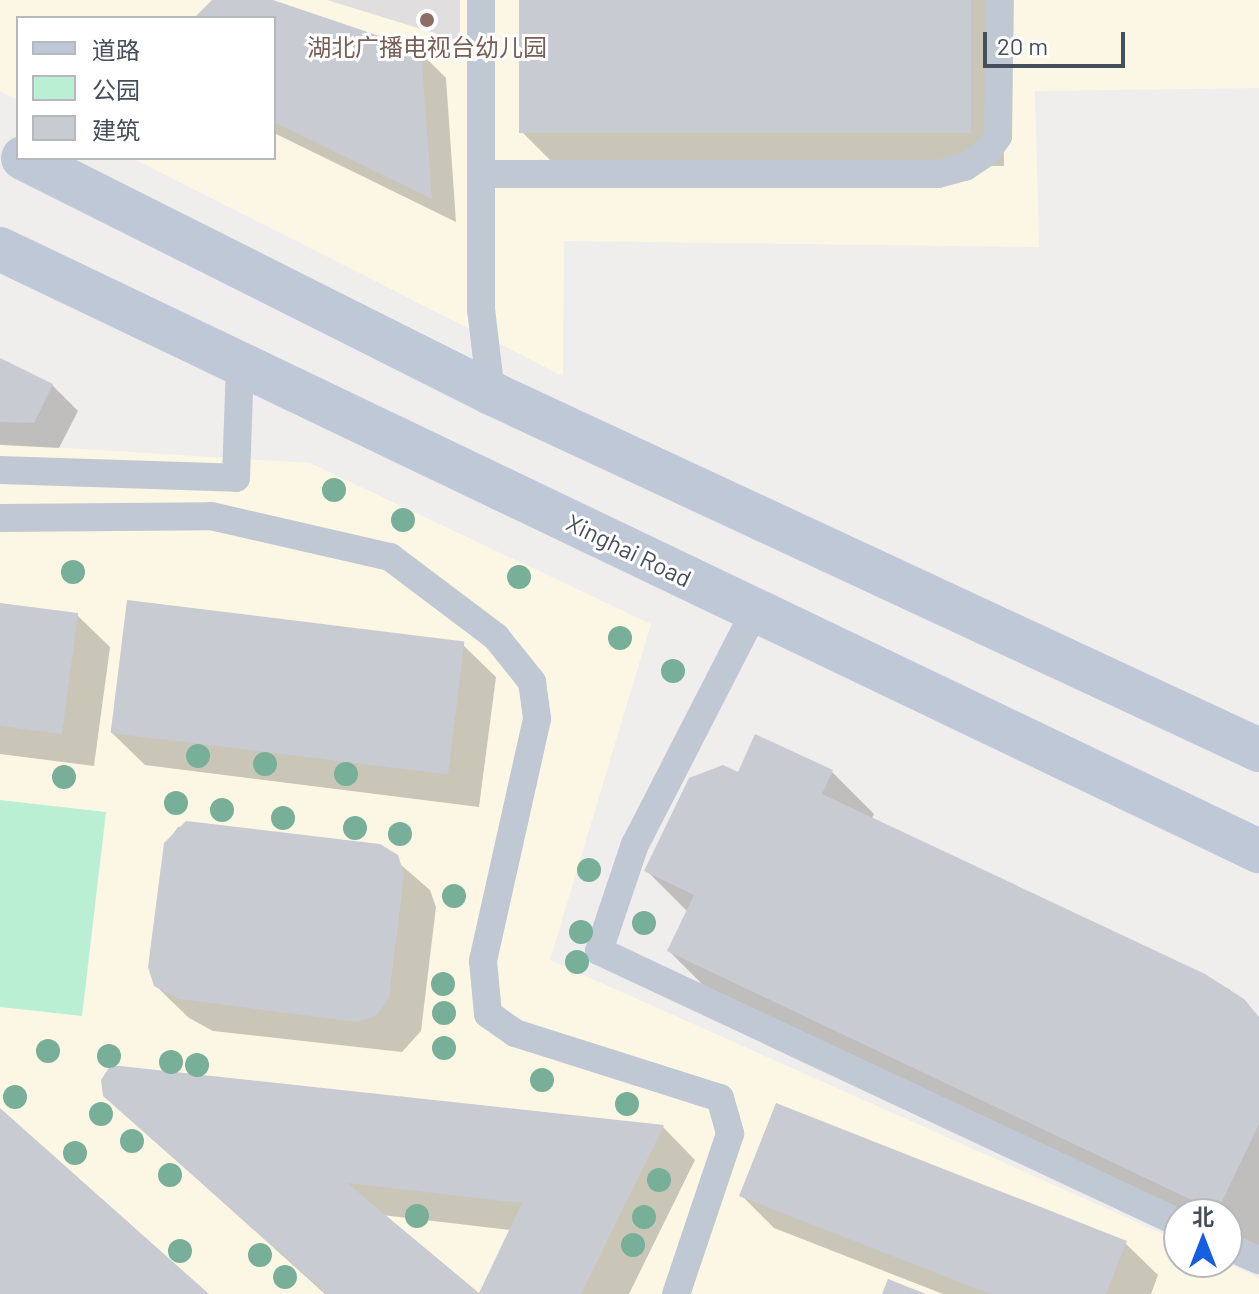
<!DOCTYPE html>
<meta charset="utf-8">
<style>
body{margin:0}
#map{position:relative;width:1259px;height:1294px;overflow:hidden;background:#f0eded;font-family:Barlow,"Noto Sans SC",sans-serif}
div>[style]{position:absolute}
[style*='--x']{left:calc(var(--x)*1px);top:calc(var(--y)*1px);width:calc(var(--w)*1px);rotate:calc(var(--a)*1deg)}
.commercial>*{inset:0;background:#fcf7e5}
.education>*{inset:0;background:#e1dedf}
.green>*{inset:0;background:#baefd3}
.shadow>*{inset:0;background:#0003}
.building>*{inset:0;background:#c9cbd3;transform-origin:0 0}
.lane>*{height:28px;margin:-14px;padding:0 14px;transform-origin:14px;border-radius:14px;background:#c0c8d3}
.secondary>*{height:44px;margin:-22px;padding:0 22px;transform-origin:22px;border-radius:22px;background:#bfc8d7}
.trees>*{width:24px;height:24px;margin:-12px;border-radius:50%;background:#78af98}
.dots>*{width:22px;height:22px;translate:-50% -50%;box-sizing:border-box;border:4px solid #fff;border-radius:50%}
span{translate:-50% -50%;white-space:nowrap;text-align:center;line-height:1.15;-webkit-text-stroke:6px #fff;paint-order:stroke}
.education-label{font-size:24px;color:#785e54}
.street-label{font-size:24px;color:#454f5b}
.legend{position:absolute;left:16px;top:16px;width:260px;height:144px;box-sizing:border-box;background:#fff;border:2px solid #b5b9bd;margin:0;padding:10px 14px;list-style:none;font-size:24px;color:#454f5b}
.legend li{display:flex;align-items:center;gap:16px;height:40px}
.legend b{width:40px;border:2px solid #b5b9bd}
.north{position:absolute;left:1163px;top:1198px;width:80px;height:80px;box-sizing:border-box;background:#fff;border:2px solid #b5b9bd;border-radius:50%;rotate:0deg;font-size:22px;font-weight:700;line-height:32px;text-align:center;color:#454f5b}
.north::after{content:'';display:block;margin:auto;width:28px;height:36px;background:#155de1;clip-path:polygon(50% 0,100% 100%,50% 72%,0 100%)}
.scale{position:absolute;left:983px;top:32px;width:142px;height:36px;box-sizing:border-box;border:4px solid #454f5b;border-top:0;padding-left:10px;font-size:24px;line-height:28px;white-space:nowrap;color:#454f5b;-webkit-text-stroke:6px #fff;paint-order:stroke}
</style>
<div id="map">
<div class="commercial">
<i style="clip-path:polygon(0 0,1259px 0,1259px 88px,1035px 91px,1039px 247px,564px 241px,563px 376px,132px 158px,274px 158px,274px 18px,18px 18px,18px 100px,0 91px)"></i>
<i style="clip-path:polygon(0 444px,310px 463px,651px 624px,550px 960px,1179px 1241px,1179px 1262px,1224px 1262px,1259px 1278px,1259px 1294px,0 1294px)"></i>
</div>
<div class="education">
<i style="clip-path:polygon(327px 0,460px 0,460px 41px)"></i>
</div>
<div class="green">
<i style="clip-path:polygon(0 800px,106px 812px,82px 1016px,0 1007px)"></i>
</div>
<div class="shadow">
<i style="clip-path:polygon(215px 0,266px 0,420px 52px,446px 78px,456px 222px,274px 133px,274px 18px,197px 18px)"></i>
<i style="clip-path:polygon(521px 0,1002px 0,1004px 166px,554px 164px,522px 132px)"></i>
<i style="clip-path:polygon(0 360px,52px 385px,78px 411px,59px 448px,0 445px)"></i>
<i style="clip-path:polygon(0 605px,77px 615px,110px 647px,94px 766px,0 754px)"></i>
<i style="clip-path:polygon(463px 645px,496px 677px,479px 807px,145px 765px,112px 733px)"></i>
<i style="clip-path:polygon(832px 772px,874px 814px,871px 820px,1229px 989px,1259px 1019px,1259px 1252px,1227px 1237px,1227px 1214px,1179px 1214px,711px 993px,669px 951px,688px 912px,647px 871px,738px 775px)"></i>
<i style="clip-path:polygon(202px 823px,379px 846px,430px 890px,436px 907px,421px 1031px,402px 1052px,213px 1031px,189px 1018px,155px 985px,166px 844px,178px 827px)"></i>
<i style="clip-path:polygon(120px 1068px,663px 1127px,695px 1160px,629px 1294px,480px 1294px,511px 1230px,382px 1215px,477px 1294px,325px 1294px,105px 1096px)"></i>
<i style="clip-path:polygon(741px 1195px,1125px 1243px,1158px 1275px,1151px 1294px,943px 1294px,774px 1228px)"></i>
</div>
<div class="building">
<i style="clip-path:polygon(212px 0,273px 0,421px 50px,432px 199px,274px 122px,274px 18px,194px 18px)"></i>
<i style="left:519px;top:0;width:452px;height:133px"></i>
<i style="clip-path:polygon(0 358px,53px 384px,34px 423px,0 422px)"></i>
<i style="left:127px;top:600px;width:340px;height:134px;rotate:7deg"></i>
<i style="clip-path:polygon(0 603px,78px 613px,62px 734px,0 726px)"></i>
<i style="clip-path:polygon(755px 734px,833px 770px,822px 794px,1205px 974px,1244px 999px,1259px 1017px,1259px 1124px,1217px 1212px,667px 951px,694px 895px,644px 871px,689px 778px,723px 765px,738px 772px)"></i>
<i style="clip-path:polygon(186px 821px,380px 844px,398px 855px,404px 874px,389px 998px,377px 1015px,357px 1022px,179px 999px,154px 986px,148px 967px,164px 843px)"></i>
<i style="clip-path:polygon(evenodd,110px 1066px,120px 1066px,664px 1125px,581px 1294px,327px 1294px,103px 1096px,101px 1080px,110px 1066px,347px 1183px,522px 1203px,479px 1293px,347px 1183px)"></i>
<i style="clip-path:polygon(776px 1103px,1127px 1241px,1106px 1294px,990px 1294px,739px 1196px)"></i>
<i style="clip-path:polygon(0 1108px,209px 1294px,0 1294px)"></i>
<i style="clip-path:polygon(888px 1279px,926px 1294px,882px 1294px)"></i>
</div>
<div class="lane">
<i style="--x:481;--y:0;--w:309;--a:90"></i>
<i style="--x:481;--y:309;--w:85;--a:83.2"></i>
<i style="--x:481;--y:174;--w:457;--a:0"></i>
<i style="--x:938;--y:174;--w:28;--a:-15"></i>
<i style="--x:965;--y:167;--w:27;--a:-34"></i>
<i style="--x:987;--y:152;--w:19;--a:-55"></i>
<i style="--x:998;--y:136;--w:136;--a:-89.2"></i>
<i style="--x:0;--y:470;--w:236;--a:1.9"></i>
<i style="--x:236;--y:478;--w:114;--a:-88"></i>
<i style="--x:0;--y:518;--w:211;--a:-0.5"></i>
<i style="--x:211;--y:516;--w:184;--a:12.9"></i>
<i style="--x:390;--y:557;--w:133;--a:37"></i>
<i style="--x:496;--y:637;--w:58;--a:51.3"></i>
<i style="--x:532;--y:682;--w:37;--a:82"></i>
<i style="--x:537;--y:719;--w:248;--a:102.6"></i>
<i style="--x:483;--y:961;--w:53;--a:84.6"></i>
<i style="--x:488;--y:1014;--w:33;--a:35"></i>
<i style="--x:515;--y:1033;--w:215;--a:17.6"></i>
<i style="--x:720;--y:1098;--w:37;--a:74"></i>
<i style="--x:730;--y:1134;--w:169;--a:108.6"></i>
<i style="--x:755;--y:611;--w:262;--a:117.2"></i>
<i style="--x:635;--y:844;--w:113;--a:108.6"></i>
<i style="--x:599;--y:951;--w:641;--a:25.12"></i>
<i style="--x:1227;--y:1246;--w:35;--a:24"></i>
</div>
<div class="secondary">
<i style="--x:23;--y:158;--w:524;--a:26.66"></i>
<i style="--x:491;--y:393;--w:847;--a:24.93"></i>
<i style="--x:0;--y:249;--w:1396;--a:25.56"></i>
</div>
<div class="trees">
<i style="left:334px;top:490px"></i>
<i style="left:403px;top:520px"></i>
<i style="left:73px;top:572px"></i>
<i style="left:519px;top:577px"></i>
<i style="left:620px;top:638px"></i>
<i style="left:673px;top:671px"></i>
<i style="left:198px;top:756px"></i>
<i style="left:265px;top:764px"></i>
<i style="left:346px;top:774px"></i>
<i style="left:64px;top:777px"></i>
<i style="left:176px;top:803px"></i>
<i style="left:222px;top:810px"></i>
<i style="left:283px;top:818px"></i>
<i style="left:355px;top:828px"></i>
<i style="left:400px;top:834px"></i>
<i style="left:589px;top:870px"></i>
<i style="left:454px;top:896px"></i>
<i style="left:644px;top:923px"></i>
<i style="left:581px;top:932px"></i>
<i style="left:577px;top:962px"></i>
<i style="left:443px;top:984px"></i>
<i style="left:444px;top:1013px"></i>
<i style="left:444px;top:1048px"></i>
<i style="left:48px;top:1051px"></i>
<i style="left:109px;top:1056px"></i>
<i style="left:171px;top:1062px"></i>
<i style="left:197px;top:1065px"></i>
<i style="left:542px;top:1080px"></i>
<i style="left:15px;top:1097px"></i>
<i style="left:627px;top:1104px"></i>
<i style="left:101px;top:1114px"></i>
<i style="left:132px;top:1141px"></i>
<i style="left:75px;top:1153px"></i>
<i style="left:170px;top:1175px"></i>
<i style="left:659px;top:1180px"></i>
<i style="left:417px;top:1216px"></i>
<i style="left:644px;top:1217px"></i>
<i style="left:633px;top:1245px"></i>
<i style="left:180px;top:1251px"></i>
<i style="left:260px;top:1255px"></i>
<i style="left:285px;top:1277px"></i>
</div>
<div class="dots">
<i style="left:427px;top:20px;background:#8d6e63"></i>
</div>
<div class="education-label">
<span style="left:427px;top:47px">湖北广播电视台幼儿园</span>
</div>
<div class="street-label">
<span style="left:629px;top:550px;rotate:26deg">Xinghai Road</span>
</div>
<ul class="legend">
<li><b style="height:10px;background:#bfc8d7"></b>道路</li>
<li><b style="height:22px;background:#baefd3"></b>公园</li>
<li><b style="height:22px;background:#c9cbd3"></b>建筑</li>
</ul>
<div class="north">北</div>
<div class="scale">20 m</div>
</div>
